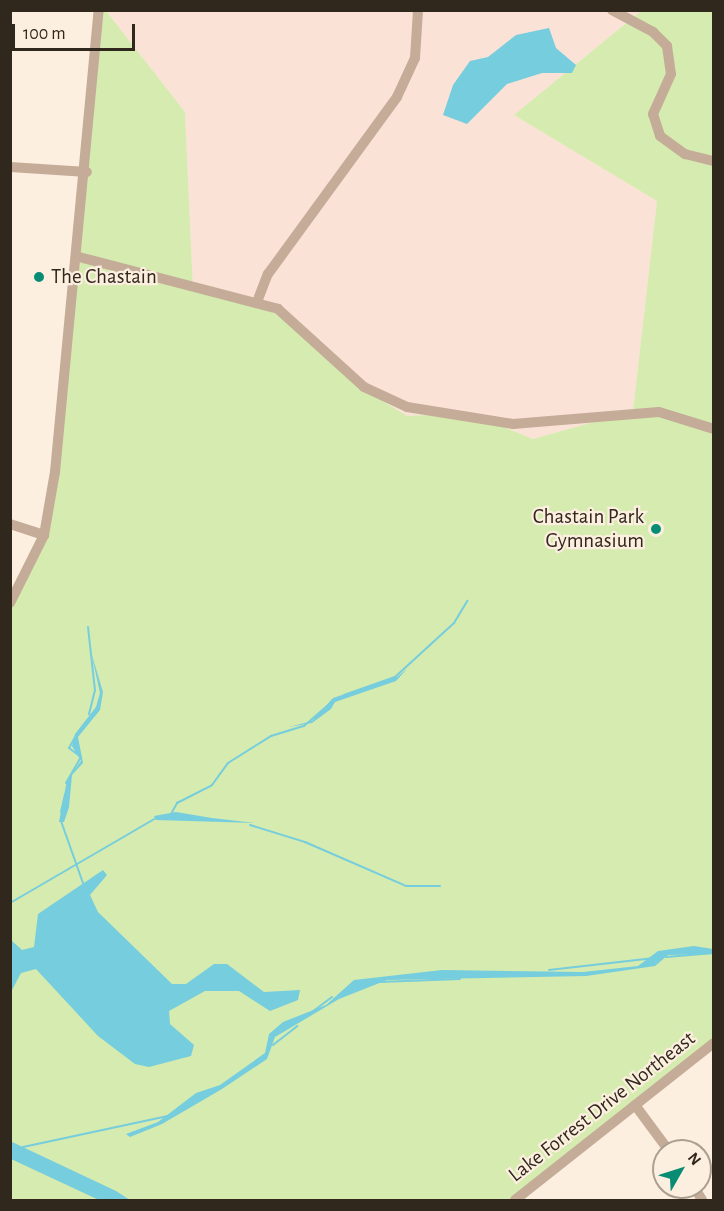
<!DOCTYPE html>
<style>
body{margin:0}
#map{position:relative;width:724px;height:1211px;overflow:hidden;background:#fdefdf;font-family:"Alegreya Sans",sans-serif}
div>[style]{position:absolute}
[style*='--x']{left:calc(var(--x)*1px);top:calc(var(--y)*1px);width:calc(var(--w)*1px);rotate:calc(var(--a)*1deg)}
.commercial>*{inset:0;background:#fae2d7}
.green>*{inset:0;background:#d5ebaf}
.water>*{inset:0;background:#76cddd}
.stream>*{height:2px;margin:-1px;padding:0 1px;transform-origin:1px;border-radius:1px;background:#76cddd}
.minor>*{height:10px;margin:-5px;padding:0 5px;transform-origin:5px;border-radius:5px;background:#c5ac99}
.dots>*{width:16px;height:16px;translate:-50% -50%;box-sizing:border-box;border:3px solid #fdefdf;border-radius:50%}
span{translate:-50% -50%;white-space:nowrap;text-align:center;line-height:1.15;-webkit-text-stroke:4.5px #fdefdf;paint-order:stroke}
.poi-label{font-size:21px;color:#31281d}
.left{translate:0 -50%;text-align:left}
.right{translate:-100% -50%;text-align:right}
.street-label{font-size:21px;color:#31281d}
.frame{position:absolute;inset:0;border:12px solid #31281d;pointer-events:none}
.north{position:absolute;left:652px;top:1139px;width:60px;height:60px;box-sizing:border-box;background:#fdefdf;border:2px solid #ab9f91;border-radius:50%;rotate:51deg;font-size:16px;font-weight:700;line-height:24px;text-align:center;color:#31281d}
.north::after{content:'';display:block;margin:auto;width:21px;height:27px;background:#088d74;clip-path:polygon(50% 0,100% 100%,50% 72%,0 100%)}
.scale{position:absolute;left:12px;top:24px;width:123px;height:27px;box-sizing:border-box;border:3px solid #31281d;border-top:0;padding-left:8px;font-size:18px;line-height:21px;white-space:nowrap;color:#31281d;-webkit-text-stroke:4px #fdefdf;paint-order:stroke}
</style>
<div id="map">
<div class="commercial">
<i style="clip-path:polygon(106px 11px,641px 11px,514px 115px,657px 201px,633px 411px,533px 439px,470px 413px,407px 416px,357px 385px,295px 322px,257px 306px,193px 290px,185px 112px)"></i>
</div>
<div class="green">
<i style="clip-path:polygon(99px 11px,106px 11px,185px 112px,193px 290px,257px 306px,295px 322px,357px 385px,407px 416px,470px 413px,533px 439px,633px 411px,657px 201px,514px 115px,641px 11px,713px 11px,713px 1043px,517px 1200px,11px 1200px,10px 603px,39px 536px,60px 460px)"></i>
</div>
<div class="water">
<i style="clip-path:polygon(549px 28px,556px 48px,576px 65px,572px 73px,542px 73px,507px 84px,467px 124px,443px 115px,453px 85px,470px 61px,488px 57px,516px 35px)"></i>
<i style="clip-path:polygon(91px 652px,103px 692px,100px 710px,78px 737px,83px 763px,72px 775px,69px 807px,64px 822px,59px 822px,67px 780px,81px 761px,72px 746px,75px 734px,96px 707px,100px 693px)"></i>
<i style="clip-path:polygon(407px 669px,396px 681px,335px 702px,331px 709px,312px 723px,289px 727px,312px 721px,333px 698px,397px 677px)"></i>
<i style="clip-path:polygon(176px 812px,212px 818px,255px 823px,156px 820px,154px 816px)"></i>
<i style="clip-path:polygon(103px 870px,107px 875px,90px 895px,98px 912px,172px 984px,186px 984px,214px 964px,227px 964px,264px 992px,300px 990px,298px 1000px,270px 1011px,239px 991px,205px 991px,169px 1011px,170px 1024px,194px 1045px,191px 1056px,149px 1067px,135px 1064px,98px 1036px,36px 969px,21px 973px,11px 992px,11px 940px,22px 950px,34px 947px,38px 914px)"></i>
<i style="clip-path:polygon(694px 946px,713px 949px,713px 954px,668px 955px,655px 966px,586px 976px,387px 980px,339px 999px,275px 1037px,267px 1059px,222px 1089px,162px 1124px,130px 1137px,126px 1134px,158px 1122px,196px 1093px,220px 1085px,265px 1053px,269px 1034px,283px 1022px,326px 1005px,354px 980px,442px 970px,583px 972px,638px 966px,658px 951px)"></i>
<i style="clip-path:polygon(10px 1141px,116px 1191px,130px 1200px,99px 1200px,11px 1159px)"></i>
</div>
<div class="stream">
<i style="--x:88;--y:627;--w:63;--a:83.7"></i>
<i style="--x:95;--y:690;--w:25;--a:104"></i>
<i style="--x:344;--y:695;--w:54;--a:-19.4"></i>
<i style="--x:395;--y:677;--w:80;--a:-42.5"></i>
<i style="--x:454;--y:623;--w:26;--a:-59"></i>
<i style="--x:66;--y:783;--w:30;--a:-60"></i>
<i style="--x:81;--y:757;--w:15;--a:-143"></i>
<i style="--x:69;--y:748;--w:13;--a:-61"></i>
<i style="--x:61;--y:812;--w:18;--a:-77"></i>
<i style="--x:171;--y:814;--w:13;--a:-61"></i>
<i style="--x:177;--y:803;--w:39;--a:-27"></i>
<i style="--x:212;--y:785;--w:27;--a:-54"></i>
<i style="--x:228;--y:763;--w:51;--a:-32.1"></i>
<i style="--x:271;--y:736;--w:34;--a:-17"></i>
<i style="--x:304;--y:726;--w:40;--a:-41"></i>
<i style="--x:61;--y:821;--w:66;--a:70.5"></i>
<i style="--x:250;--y:825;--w:58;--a:17.2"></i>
<i style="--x:305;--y:842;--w:110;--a:23.5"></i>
<i style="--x:406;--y:886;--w:34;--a:0"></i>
<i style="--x:10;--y:903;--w:169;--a:-30.2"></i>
<i style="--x:666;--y:957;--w:48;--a:-4.8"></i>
<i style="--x:549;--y:970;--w:106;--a:-6.5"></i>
<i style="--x:379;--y:982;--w:81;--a:-2.1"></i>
<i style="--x:312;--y:1012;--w:25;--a:-37"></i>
<i style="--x:273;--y:1045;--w:31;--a:-38"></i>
<i style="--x:183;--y:1110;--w:37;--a:-31"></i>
<i style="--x:23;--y:1147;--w:147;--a:-12.1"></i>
</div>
<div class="minor">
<i style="--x:612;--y:10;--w:47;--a:28.2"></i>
<i style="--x:653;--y:32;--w:20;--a:45"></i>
<i style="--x:667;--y:46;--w:28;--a:82"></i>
<i style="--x:671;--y:74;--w:44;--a:114.2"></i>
<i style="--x:653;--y:114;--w:23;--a:72"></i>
<i style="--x:660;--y:136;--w:31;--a:36"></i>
<i style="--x:685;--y:154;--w:30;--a:14"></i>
<i style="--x:10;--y:167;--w:77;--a:3.7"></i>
<i style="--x:79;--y:257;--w:206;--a:14.6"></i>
<i style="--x:278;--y:309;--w:116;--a:42.2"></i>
<i style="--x:364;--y:387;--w:47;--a:24.9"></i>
<i style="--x:407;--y:407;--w:107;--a:9.1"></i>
<i style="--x:513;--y:424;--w:146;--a:-4.7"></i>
<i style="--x:659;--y:412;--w:58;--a:17.2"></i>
<i style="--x:257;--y:302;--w:30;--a:-69"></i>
<i style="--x:268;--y:274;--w:219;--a:-53.9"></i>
<i style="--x:397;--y:97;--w:43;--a:-65.2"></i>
<i style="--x:415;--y:58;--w:48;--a:-86.4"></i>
<i style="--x:10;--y:524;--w:36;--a:18"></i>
<i style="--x:10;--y:603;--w:76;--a:-63.4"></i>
<i style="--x:44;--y:535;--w:64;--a:-80.1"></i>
<i style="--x:55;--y:472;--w:464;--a:-84.6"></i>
<i style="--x:635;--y:1105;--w:57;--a:53.5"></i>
<i style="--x:694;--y:1187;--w:15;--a:58"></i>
<i style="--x:515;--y:1200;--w:253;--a:-38.3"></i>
</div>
<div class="dots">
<i style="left:39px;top:277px;background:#088d74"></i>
<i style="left:656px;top:529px;background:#088d74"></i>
</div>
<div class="poi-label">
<span class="left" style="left:51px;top:277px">The Chastain</span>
<span class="right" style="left:644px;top:529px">Chastain Park<br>Gymnasium</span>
</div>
<div class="street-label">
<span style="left:602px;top:1107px;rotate:-38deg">Lake Forrest Drive Northeast</span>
</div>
<div class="frame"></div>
<div class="north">N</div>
<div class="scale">100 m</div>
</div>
